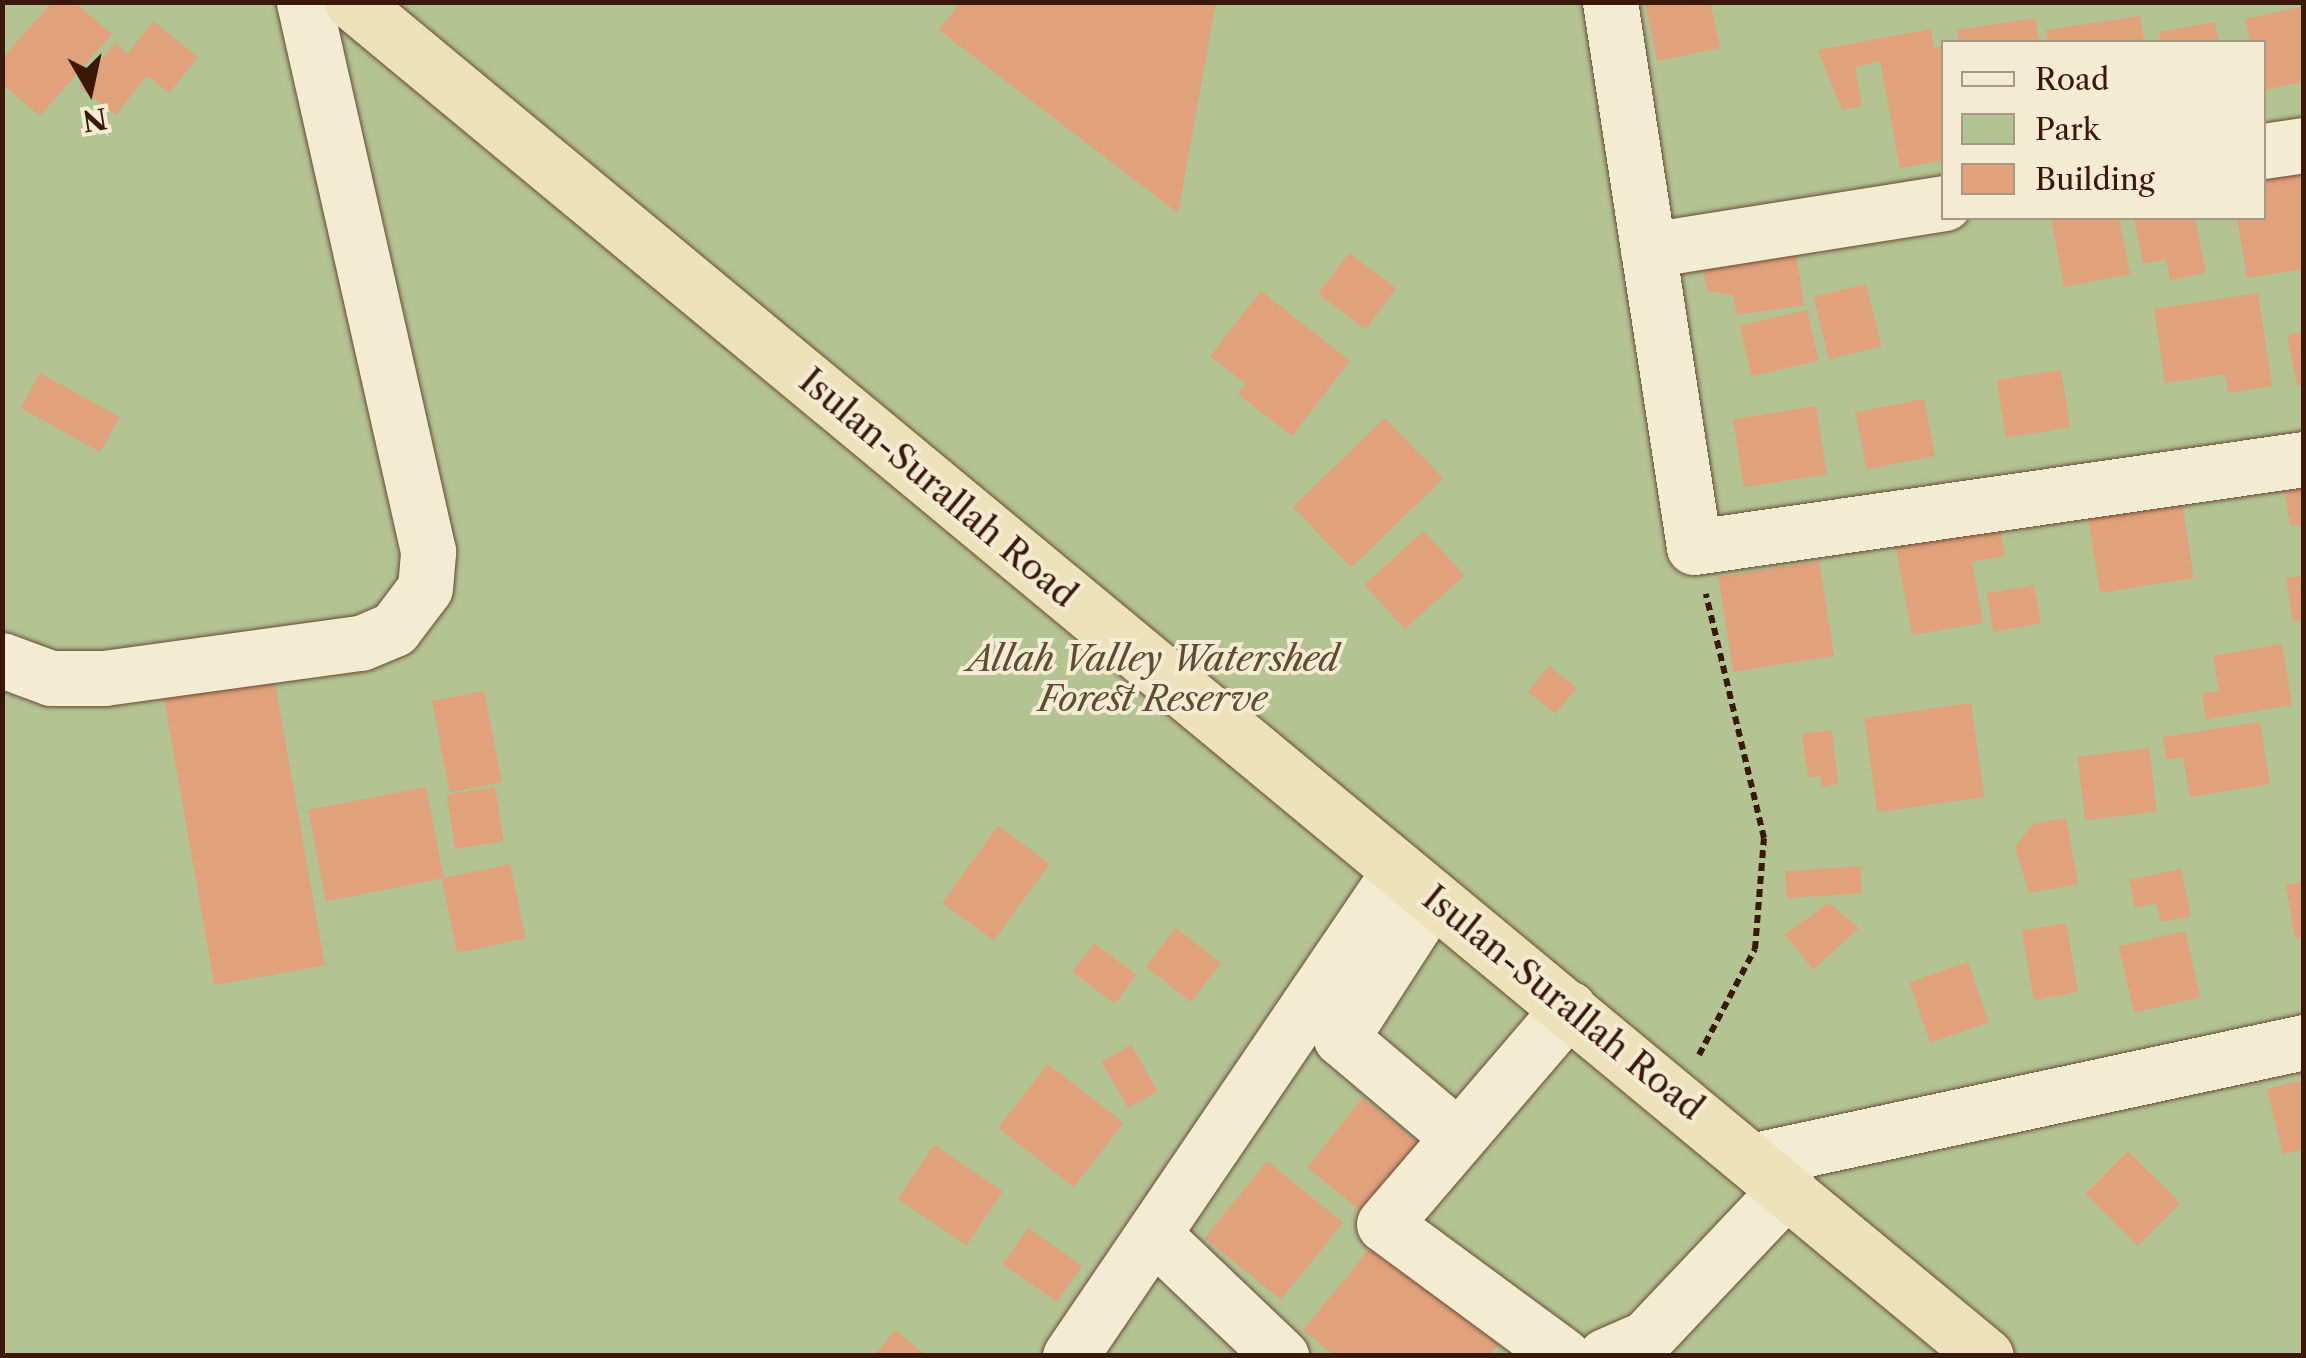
<!DOCTYPE html>
<style>
body{margin:0}
#map{position:relative;width:2306px;height:1358px;overflow:hidden;background:#ede1b9;font-family:"Libre Caslon Text",serif}
div>[style]{position:absolute}
[style*='--x']{left:calc(var(--x)*1px);top:calc(var(--y)*1px);width:calc(var(--w)*1px);rotate:calc(var(--a)*1deg)}
.green>*{inset:0;background:#b4c392}
.building>*{inset:0;background:#e0a17b;transform-origin:0 0}
.path>*{height:6px;margin-top:-3px;transform-origin:0;background:repeating-linear-gradient(90deg,#3b190a 0 8px,transparent 0 13px)}
.roads{filter:drop-shadow(0 0 2px #684b36) drop-shadow(0 0 2px #684b36)}
.minor>*{height:55px;margin:-27.5px;padding:0 27.5px;transform-origin:27.5px;border-radius:27.5px;background:#f3ecd2}
.highway>*{height:55px;margin:-27.5px;padding:0 27.5px;transform-origin:27.5px;border-radius:27.5px;background:#ede1b9}
span{translate:-50% -50%;white-space:nowrap;text-align:center;line-height:1.15;-webkit-text-stroke:8px #f3ecd2;paint-order:stroke}
.street-label{font-size:35px;color:#3b190a}
.park-label{font-size:35px;color:#5f4c33;font-style:italic}
.frame{position:absolute;inset:0;border:5px solid #3b190a;pointer-events:none}
.legend{position:absolute;left:1941px;top:40px;width:325px;height:180px;box-sizing:border-box;background:#f3ecd2;border:2px solid #a99882;margin:0;padding:12px 18px;list-style:none;font-size:30px;color:#3b190a}
.legend li{display:flex;align-items:center;gap:20px;height:50px}
.legend b{width:50px;border:2px solid #a99882}
.north{position:absolute;left:40px;top:40px;width:100px;height:100px;-webkit-text-stroke:8px #f3ecd2;paint-order:stroke;rotate:171deg;font-size:28px;font-weight:700;line-height:40px;text-align:center;color:#3b190a}
.north::after{content:'';display:block;margin:auto;width:35px;height:45px;background:#3b190a;clip-path:polygon(50% 0,100% 100%,50% 72%,0 100%)}
</style>
<div id="map">
<div class="green">
<i style="clip-path:polygon(evenodd,3px 3px,2303px 3px,2303px 1355px,3px 1355px,3px 3px,1944px 42px,2264px 42px,2264px 218px,1944px 218px,1944px 42px)"></i>
</div>
<div class="building">
<i style="clip-path:polygon(52px 2px,74px 2px,112px 34px,40px 116px,2px 84px,2px 59px)"></i>
<i style="clip-path:polygon(961px 2px,1216px 2px,1178px 213px,939px 30px)"></i>
<i style="clip-path:polygon(1645px 2px,1710px 2px,1720px 48px,1657px 61px)"></i>
<i style="clip-path:polygon(2304px 6px,2304px 82px,2264px 90px,2264px 42px,2250px 42px,2245px 19px)"></i>
<i style="clip-path:polygon(2140px 16px,2144px 42px,2048px 42px,2046px 30px)"></i>
<i style="clip-path:polygon(2035px 18px,2039px 42px,1959px 42px,1957px 30px)"></i>
<i style="clip-path:polygon(153px 21px,198px 57px,169px 93px,147px 75px,116px 115px,79px 87px,115px 43px,128px 54px)"></i>
<i style="clip-path:polygon(2215px 22px,2219px 42px,2161px 42px,2159px 32px)"></i>
<i style="clip-path:polygon(1931px 29px,1934px 49px,1944px 44px,1944px 160px,1900px 168px,1880px 61px,1855px 67px,1862px 106px,1842px 110px,1818px 50px)"></i>
<i style="clip-path:polygon(2304px 155px,2304px 269px,2247px 278px,2237px 218px,2264px 218px,2264px 162px)"></i>
<i style="clip-path:polygon(2051px 218px,2119px 218px,2130px 274px,2064px 287px)"></i>
<i style="clip-path:polygon(2134px 218px,2195px 218px,2206px 273px,2170px 280px,2166px 259px,2143px 264px)"></i>
<i style="clip-path:polygon(1793px 234px,1804px 305px,1737px 315px,1733px 295px,1707px 291px,1700px 249px)"></i>
<i style="left:1349px;top:253px;width:59px;height:51px;rotate:37deg"></i>
<i style="left:1866px;top:284px;width:64px;height:54px;rotate:76deg"></i>
<i style="clip-path:polygon(1261px 291px,1350px 361px,1292px 436px,1238px 394px,1246px 384px,1210px 356px)"></i>
<i style="clip-path:polygon(2258px 293px,2272px 386px,2228px 393px,2225px 374px,2165px 383px,2154px 309px)"></i>
<i style="left:1807px;top:310px;width:52px;height:69px;rotate:77deg"></i>
<i style="clip-path:polygon(2304px 332px,2304px 385px,2297px 386px,2287px 335px)"></i>
<i style="left:2061px;top:370px;width:58px;height:65px;rotate:81deg"></i>
<i style="left:40px;top:373px;width:91px;height:40px;rotate:29deg"></i>
<i style="left:1924px;top:399px;width:58px;height:70px;rotate:79deg"></i>
<i style="left:1816px;top:406px;width:69px;height:84px;rotate:81deg"></i>
<i style="left:1385px;top:418px;width:84px;height:128px;rotate:46deg"></i>
<i style="clip-path:polygon(2304px 484px,2304px 525px,2290px 526px,2284px 486px)"></i>
<i style="left:2181px;top:497px;width:82px;height:95px;rotate:81deg"></i>
<i style="clip-path:polygon(1998px 518px,2005px 556px,1972px 562px,1983px 623px,1912px 635px,1894px 538px)"></i>
<i style="left:1424px;top:531px;width:60px;height:80px;rotate:48deg"></i>
<i style="left:1819px;top:561px;width:96px;height:102px;rotate:81deg"></i>
<i style="clip-path:polygon(2304px 576px,2304px 620px,2293px 622px,2286px 578px)"></i>
<i style="left:2034px;top:585px;width:39px;height:48px;rotate:80deg"></i>
<i style="clip-path:polygon(2282px 644px,2292px 705px,2206px 719px,2202px 693px,2219px 691px,2213px 656px)"></i>
<i style="left:1549px;top:666px;width:35px;height:33px;rotate:39deg"></i>
<i style="left:273px;top:672px;width:298px;height:112px;rotate:80deg"></i>
<i style="left:484px;top:691px;width:93px;height:53px;rotate:79deg"></i>
<i style="left:1971px;top:703px;width:95px;height:108px;rotate:82deg"></i>
<i style="clip-path:polygon(2260px 722px,2270px 784px,2190px 797px,2183px 757px,2167px 760px,2163px 737px)"></i>
<i style="clip-path:polygon(1832px 730px,1838px 784px,1822px 787px,1820px 776px,1808px 777px,1802px 734px)"></i>
<i style="left:2149px;top:748px;width:64px;height:72px;rotate:83deg"></i>
<i style="left:426px;top:787px;width:93px;height:120px;rotate:79deg"></i>
<i style="left:495px;top:787px;width:55px;height:49px;rotate:81deg"></i>
<i style="clip-path:polygon(2066px 818px,2078px 884px,2029px 893px,2015px 847px,2033px 824px)"></i>
<i style="left:998px;top:826px;width:64px;height:95px;rotate:36deg"></i>
<i style="left:510px;top:864px;width:76px;height:70px;rotate:78deg"></i>
<i style="left:1860px;top:866px;width:27px;height:75px;rotate:86deg"></i>
<i style="clip-path:polygon(2181px 869px,2191px 916px,2161px 922px,2156px 903px,2135px 908px,2129px 880px)"></i>
<i style="clip-path:polygon(2304px 881px,2304px 937px,2295px 939px,2286px 885px)"></i>
<i style="clip-path:polygon(1829px 903px,1859px 928px,1813px 970px,1785px 934px)"></i>
<i style="left:2066px;top:923px;width:70px;height:45px;rotate:80deg"></i>
<i style="left:1176px;top:928px;width:57px;height:49px;rotate:38deg"></i>
<i style="left:2185px;top:931px;width:68px;height:68px;rotate:77deg"></i>
<i style="left:1094px;top:943px;width:53px;height:36px;rotate:37deg"></i>
<i style="left:1968px;top:962px;width:64px;height:62px;rotate:71deg"></i>
<i style="left:1131px;top:1045px;width:53px;height:34px;rotate:60deg"></i>
<i style="left:1048px;top:1064px;width:96px;height:81px;rotate:38deg"></i>
<i style="clip-path:polygon(2304px 1080px,2304px 1149px,2283px 1154px,2267px 1089px)"></i>
<i style="left:1363px;top:1098px;width:70px;height:89px;rotate:39deg"></i>
<i style="left:934px;top:1145px;width:83px;height:65px;rotate:34deg"></i>
<i style="left:2128px;top:1151px;width:74px;height:60px;rotate:45deg"></i>
<i style="left:1267px;top:1161px;width:98px;height:99px;rotate:39deg"></i>
<i style="left:1028px;top:1228px;width:66px;height:44px;rotate:35deg"></i>
<i style="clip-path:polygon(1375px 1242px,1499px 1342px,1489px 1356px,1335px 1356px,1303px 1330px)"></i>
<i style="clip-path:polygon(895px 1330px,927px 1356px,874px 1356px)"></i>
</div>
<div class="path">
<i style="--x:1699;--y:1055;--w:120;--a:-62.2"></i>
<i style="--x:1755;--y:949;--w:111;--a:-85.4"></i>
<i style="--x:1764;--y:838;--w:251;--a:-103.4"></i>
</div>
<div class="roads">
<div class="minor">
<i style="--x:1610;--y:2;--w:551;--a:81.24"></i>
<i style="--x:1694;--y:547;--w:616;--a:-8.21"></i>
<i style="--x:2264;--y:151;--w:40;--a:-8.5"></i>
<i style="--x:1648;--y:250;--w:300;--a:-9"></i>
<i style="--x:2;--y:660;--w:52;--a:20.2"></i>
<i style="--x:51;--y:678;--w:53;--a:0"></i>
<i style="--x:104;--y:678;--w:259;--a:-7.8"></i>
<i style="--x:361;--y:643;--w:36;--a:-23"></i>
<i style="--x:394;--y:629;--w:51;--a:-52.9"></i>
<i style="--x:425;--y:588;--w:37;--a:-85"></i>
<i style="--x:428;--y:551;--w:563;--a:-102.73"></i>
<i style="--x:1432;--y:897;--w:168;--a:122.8"></i>
<i style="--x:1341;--y:1038;--w:153;--a:40.2"></i>
<i style="--x:1755;--y:1160;--w:562;--a:-12.13"></i>
<i style="--x:1156;--y:1237;--w:173;--a:43.6"></i>
<i style="--x:1070;--y:1356;--w:587;--a:-55.82"></i>
<i style="--x:1563;--y:1356;--w:222;--a:-143.6"></i>
<i style="--x:1384;--y:1224;--w:284;--a:-49.4"></i>
<i style="--x:1605;--y:1356;--w:45;--a:-23.7"></i>
<i style="--x:1646;--y:1338;--w:207;--a:-46.6"></i>
</div>
<div class="highway">
<i style="--x:352;--y:2;--w:2122;--a:39.65"></i>
</div>
</div>
<div class="street-label">
<span style="left:938px;top:488px;rotate:40deg">Isulan-Surallah Road</span>
<span style="left:1563px;top:1003px;rotate:39deg">Isulan-Surallah Road</span>
</div>
<div class="park-label">
<span style="left:1153px;top:679px">Allah Valley Watershed<br>Forest Reserve</span>
</div>
<div class="frame"></div>
<ul class="legend">
<li><b style="height:12px;background:#f3ecd2"></b>Road</li>
<li><b style="height:28px;background:#b4c392"></b>Park</li>
<li><b style="height:28px;background:#e0a17b"></b>Building</li>
</ul>
<div class="north">N</div>
</div>
